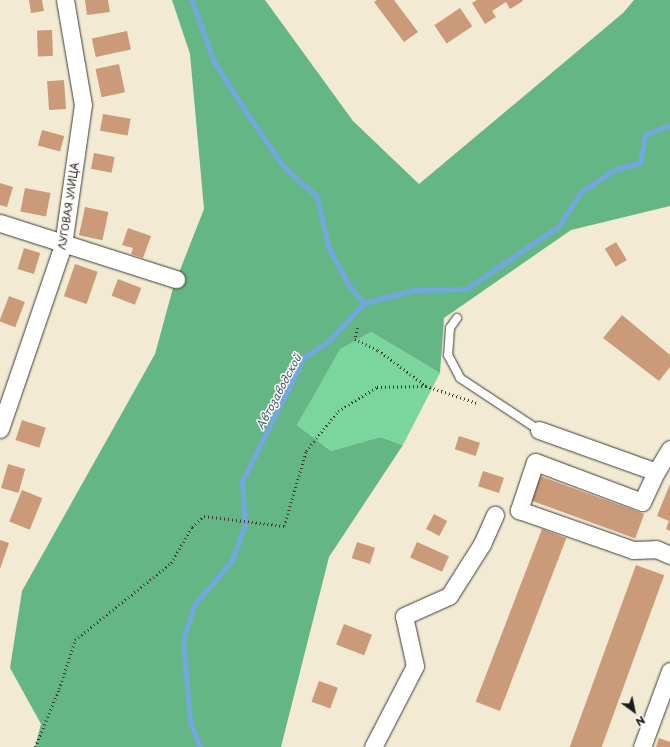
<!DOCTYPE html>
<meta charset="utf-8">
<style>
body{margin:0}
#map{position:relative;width:670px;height:747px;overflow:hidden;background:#f3ead3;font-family:"Playpen Sans",sans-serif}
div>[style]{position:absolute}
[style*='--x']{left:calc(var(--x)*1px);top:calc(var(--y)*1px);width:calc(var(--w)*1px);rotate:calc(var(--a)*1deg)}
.green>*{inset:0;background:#7bd69d}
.forest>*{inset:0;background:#64b784}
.stream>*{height:4.5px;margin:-2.25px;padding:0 2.25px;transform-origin:2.25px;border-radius:2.25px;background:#74a7e0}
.building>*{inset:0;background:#cb9a79;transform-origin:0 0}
.path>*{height:2.5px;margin-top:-1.25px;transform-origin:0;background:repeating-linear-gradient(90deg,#3c3b37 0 1px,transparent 0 4px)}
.roads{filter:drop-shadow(0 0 1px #3c3b37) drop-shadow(0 0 1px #3c3b37)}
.lane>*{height:8px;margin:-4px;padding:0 4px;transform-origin:4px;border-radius:4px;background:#fff}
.street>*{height:17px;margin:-8.5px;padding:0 8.5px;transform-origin:8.5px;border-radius:8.5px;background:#fff}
span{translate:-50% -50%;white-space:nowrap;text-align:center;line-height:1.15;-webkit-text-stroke:3px #fdfcf7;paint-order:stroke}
.street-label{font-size:10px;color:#1c1c1c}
.water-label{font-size:11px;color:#445b74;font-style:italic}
.north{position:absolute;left:614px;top:691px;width:40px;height:40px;-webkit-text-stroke:3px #fdfcf7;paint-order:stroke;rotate:147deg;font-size:11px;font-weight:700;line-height:16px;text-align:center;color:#1c1c1c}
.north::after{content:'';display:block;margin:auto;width:14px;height:18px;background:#1c1c1c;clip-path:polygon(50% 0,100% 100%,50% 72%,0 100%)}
</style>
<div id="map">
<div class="green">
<i style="clip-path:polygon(371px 332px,440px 373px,403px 445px,380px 437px,331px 451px,297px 425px,339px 349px)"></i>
</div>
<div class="forest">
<i style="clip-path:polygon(172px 0,265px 0,353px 121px,419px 184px,623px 13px,634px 0,670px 0,670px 206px,571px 230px,444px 318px,440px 373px,371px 332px,340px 349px,297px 425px,331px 451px,380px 437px,403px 445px,329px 557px,281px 747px,35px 747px,41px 724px,10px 668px,22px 591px,155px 354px,173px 288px,204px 209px,190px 54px)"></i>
</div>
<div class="stream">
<i style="--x:192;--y:0;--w:65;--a:70.2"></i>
<i style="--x:214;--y:61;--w:65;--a:57.5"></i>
<i style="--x:249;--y:116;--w:63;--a:55.3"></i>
<i style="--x:285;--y:168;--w:43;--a:41.2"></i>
<i style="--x:317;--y:196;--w:53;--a:77"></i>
<i style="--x:329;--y:248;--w:42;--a:61.6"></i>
<i style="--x:349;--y:285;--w:23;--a:50"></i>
<i style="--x:200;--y:747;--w:27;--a:-112"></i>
<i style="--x:190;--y:722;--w:82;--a:-94.9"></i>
<i style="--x:183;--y:640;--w:38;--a:-72"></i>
<i style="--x:195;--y:604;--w:55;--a:-49.4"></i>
<i style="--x:231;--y:562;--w:39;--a:-69"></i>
<i style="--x:245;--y:526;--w:44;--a:-93.9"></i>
<i style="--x:242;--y:482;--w:140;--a:-63.6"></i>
<i style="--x:304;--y:357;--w:28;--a:-32"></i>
<i style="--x:328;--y:342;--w:53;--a:-47.3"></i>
<i style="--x:364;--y:303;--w:52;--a:-14.6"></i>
<i style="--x:414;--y:290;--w:52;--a:-1.1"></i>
<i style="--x:466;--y:289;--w:111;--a:-34"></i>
<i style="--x:558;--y:227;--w:42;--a:-56.7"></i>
<i style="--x:581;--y:192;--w:42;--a:-33.3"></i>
<i style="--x:616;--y:169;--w:25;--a:-14"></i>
<i style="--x:640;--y:163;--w:28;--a:-80"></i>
<i style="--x:645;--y:135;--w:27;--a:-22"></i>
</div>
<div class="building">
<i style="clip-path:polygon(29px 0,42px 0,44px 11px,31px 13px)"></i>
<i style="clip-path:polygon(85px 0,108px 0,110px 12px,87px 15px)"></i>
<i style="clip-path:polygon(377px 0,394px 0,418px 32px,404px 42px,374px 2px)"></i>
<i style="clip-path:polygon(477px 0,522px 0,523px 1px,510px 9px,506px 2px,492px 11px,496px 17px,485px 24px,472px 3px)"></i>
<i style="left:460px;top:8px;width:22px;height:31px;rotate:56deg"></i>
<i style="left:52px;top:30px;width:26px;height:15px;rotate:88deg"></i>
<i style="left:127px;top:31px;width:19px;height:36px;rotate:78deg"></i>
<i style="left:119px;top:64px;width:29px;height:24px;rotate:78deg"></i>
<i style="left:64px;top:80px;width:29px;height:17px;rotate:86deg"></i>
<i style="left:103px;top:114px;width:28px;height:17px;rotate:10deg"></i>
<i style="left:42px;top:130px;width:23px;height:16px;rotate:15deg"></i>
<i style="left:94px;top:153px;width:21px;height:16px;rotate:11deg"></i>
<i style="clip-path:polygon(0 183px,13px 187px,7px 207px,0 205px)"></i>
<i style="left:25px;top:188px;width:26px;height:24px;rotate:11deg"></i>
<i style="left:85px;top:207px;width:24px;height:29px;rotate:12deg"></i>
<i style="clip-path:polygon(128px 228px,151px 236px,143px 258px,131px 254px,133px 248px,122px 245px)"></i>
<i style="left:616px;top:242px;width:21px;height:13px;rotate:59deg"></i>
<i style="left:24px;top:248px;width:17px;height:22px;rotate:17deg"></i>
<i style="left:75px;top:264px;width:24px;height:34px;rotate:19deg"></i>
<i style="left:118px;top:279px;width:25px;height:18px;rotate:21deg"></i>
<i style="left:9px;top:296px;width:17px;height:27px;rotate:21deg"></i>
<i style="clip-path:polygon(622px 315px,670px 355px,670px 367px,659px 381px,603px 338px)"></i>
<i style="left:22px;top:420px;width:25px;height:21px;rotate:18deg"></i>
<i style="left:459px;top:436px;width:22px;height:14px;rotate:18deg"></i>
<i style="left:8px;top:464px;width:18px;height:25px;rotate:16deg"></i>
<i style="left:483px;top:471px;width:22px;height:16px;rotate:18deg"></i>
<i style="left:537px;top:475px;width:114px;height:26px;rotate:20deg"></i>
<i style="clip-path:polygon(670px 484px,670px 531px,666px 529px,669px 521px,657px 516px)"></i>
<i style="left:22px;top:490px;width:22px;height:34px;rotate:22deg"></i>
<i style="left:434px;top:514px;width:15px;height:17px;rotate:28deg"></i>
<i style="left:542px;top:529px;width:26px;height:185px;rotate:21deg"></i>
<i style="clip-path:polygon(0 540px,9px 543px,0 569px)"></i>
<i style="left:357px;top:542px;width:19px;height:17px;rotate:18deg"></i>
<i style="left:417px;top:542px;width:35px;height:17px;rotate:24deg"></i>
<i style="left:636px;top:565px;width:30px;height:194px;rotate:20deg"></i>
<i style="left:344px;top:624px;width:30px;height:22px;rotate:21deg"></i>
<i style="left:319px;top:681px;width:20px;height:22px;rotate:20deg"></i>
<i style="clip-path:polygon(659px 738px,670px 742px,670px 747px,656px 747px)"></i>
</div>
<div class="path">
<i style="--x:358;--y:328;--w:11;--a:105"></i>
<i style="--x:355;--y:339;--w:25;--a:26"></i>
<i style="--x:378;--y:350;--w:59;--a:36.7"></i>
<i style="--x:35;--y:747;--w:63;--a:-67.5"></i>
<i style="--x:59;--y:689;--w:52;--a:-71.9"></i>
<i style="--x:75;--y:640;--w:123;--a:-38.7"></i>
<i style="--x:171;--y:563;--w:42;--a:-59.7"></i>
<i style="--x:192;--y:527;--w:16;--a:-43"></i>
<i style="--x:204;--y:516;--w:81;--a:7.1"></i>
<i style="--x:284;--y:526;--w:78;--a:-73.7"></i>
<i style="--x:306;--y:451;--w:51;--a:-51.3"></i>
<i style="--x:338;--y:411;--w:46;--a:-31.6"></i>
<i style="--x:377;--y:387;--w:49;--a:-1.2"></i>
<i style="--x:426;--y:386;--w:54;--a:18.4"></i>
</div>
<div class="roads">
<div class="lane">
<i style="--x:457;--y:318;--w:12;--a:125"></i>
<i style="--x:450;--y:328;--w:27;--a:94"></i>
<i style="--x:448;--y:355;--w:26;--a:62"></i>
<i style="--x:460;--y:378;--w:95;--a:33.4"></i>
</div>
<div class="street">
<i style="--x:0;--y:223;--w:185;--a:17.7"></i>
<i style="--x:0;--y:429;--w:194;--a:-71.1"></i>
<i style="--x:63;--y:245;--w:141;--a:-81.9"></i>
<i style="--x:83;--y:105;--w:107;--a:-99.7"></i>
<i style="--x:539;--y:430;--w:124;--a:19.7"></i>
<i style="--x:670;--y:449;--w:27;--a:121"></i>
<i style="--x:656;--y:472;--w:33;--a:115"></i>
<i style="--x:642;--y:502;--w:114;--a:-159.5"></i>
<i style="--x:535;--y:462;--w:51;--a:108.4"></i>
<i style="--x:519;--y:510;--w:121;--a:19.3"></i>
<i style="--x:633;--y:550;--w:23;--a:-2"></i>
<i style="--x:656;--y:549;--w:15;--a:23"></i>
<i style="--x:373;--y:747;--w:91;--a:-62.6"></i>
<i style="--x:415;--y:666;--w:51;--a:-102.4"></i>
<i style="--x:404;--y:616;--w:49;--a:-24"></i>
<i style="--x:449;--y:596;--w:62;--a:-57.6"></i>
<i style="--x:482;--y:544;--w:32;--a:-66"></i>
<i style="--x:642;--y:747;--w:81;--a:-69.8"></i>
</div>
</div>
<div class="street-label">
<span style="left:68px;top:206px;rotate:-81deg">ЛУГОВАЯ УЛИЦА</span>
</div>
<div class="water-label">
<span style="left:279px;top:392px;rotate:-62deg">Автозаводской</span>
</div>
<div class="north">N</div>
</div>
